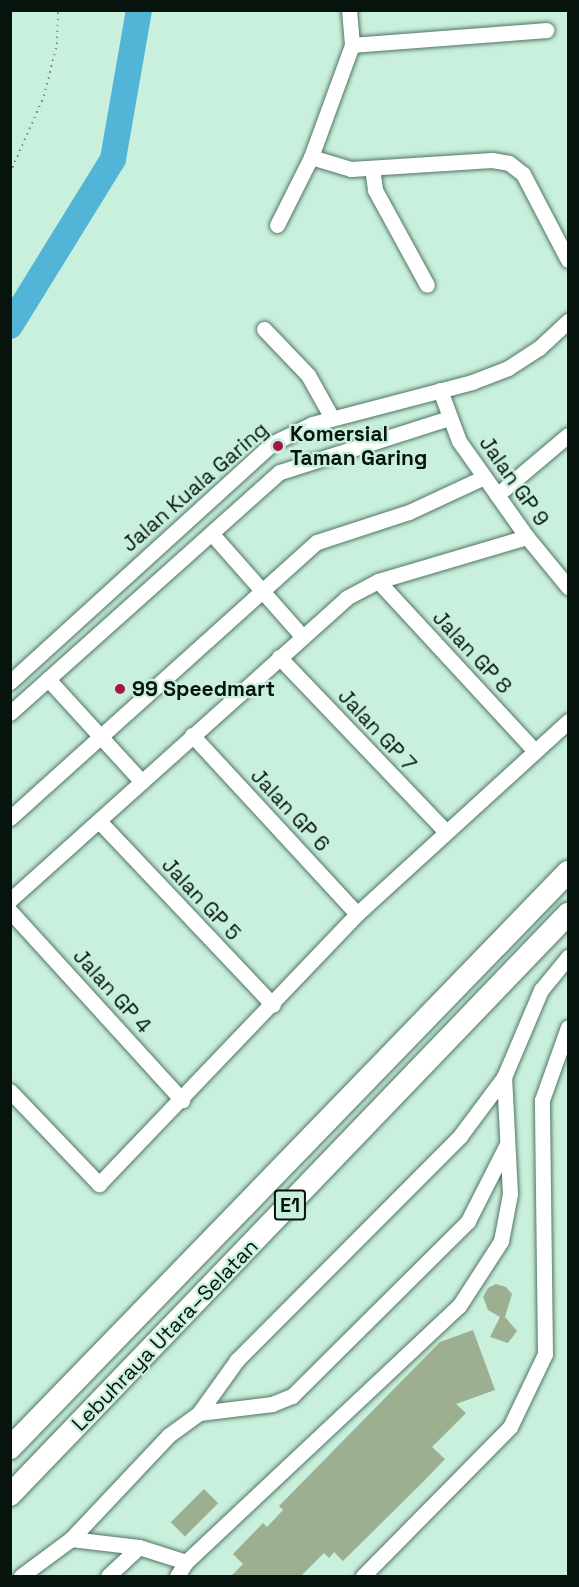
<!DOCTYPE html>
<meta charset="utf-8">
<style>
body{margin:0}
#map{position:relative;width:579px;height:1587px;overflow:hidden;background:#c9f0dc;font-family:"Space Grotesk",sans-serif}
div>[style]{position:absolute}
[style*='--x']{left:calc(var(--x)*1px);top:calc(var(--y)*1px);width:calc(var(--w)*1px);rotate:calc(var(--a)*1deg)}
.river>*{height:26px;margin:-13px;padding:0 13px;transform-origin:13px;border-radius:13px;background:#52b4d7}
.building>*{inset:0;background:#9caf90;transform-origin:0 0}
.path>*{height:2px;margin-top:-1px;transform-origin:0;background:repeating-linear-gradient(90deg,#749082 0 1.5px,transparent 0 6px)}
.roads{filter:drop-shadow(0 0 2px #527564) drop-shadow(0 0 2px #527564)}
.minor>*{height:15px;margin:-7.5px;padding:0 7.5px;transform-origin:7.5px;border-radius:7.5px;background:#fff}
.highway>*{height:22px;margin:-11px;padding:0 11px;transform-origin:11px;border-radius:11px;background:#fff}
.dots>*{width:16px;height:16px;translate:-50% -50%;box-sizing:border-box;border:3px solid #c9f0dc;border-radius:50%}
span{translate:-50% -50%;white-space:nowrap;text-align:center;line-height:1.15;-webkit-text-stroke:4.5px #c9f0dc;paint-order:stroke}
.shield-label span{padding:2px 4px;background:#c9f0dc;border:2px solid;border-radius:4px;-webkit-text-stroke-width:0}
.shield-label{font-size:20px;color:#06140d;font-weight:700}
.poi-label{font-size:21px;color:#06140d;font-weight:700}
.left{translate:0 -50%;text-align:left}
.street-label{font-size:21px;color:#06140d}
.frame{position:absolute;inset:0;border:12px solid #06140d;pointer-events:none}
</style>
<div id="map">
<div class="river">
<i style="--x:10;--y:326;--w:196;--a:-58.3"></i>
<i style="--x:113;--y:159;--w:151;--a:-80.1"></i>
</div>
<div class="building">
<i style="clip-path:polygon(496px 1284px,506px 1287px,512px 1294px,505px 1317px,517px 1331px,508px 1343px,490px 1337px,500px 1317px,488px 1310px,483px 1297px,488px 1288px)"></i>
<i style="clip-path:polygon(473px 1330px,495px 1390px,456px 1404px,466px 1413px,432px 1447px,445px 1459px,425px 1480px,343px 1561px,334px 1552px,329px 1558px,324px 1553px,301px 1576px,231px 1576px,243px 1564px,233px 1554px,263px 1523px,267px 1527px,283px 1510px,279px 1506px,440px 1342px)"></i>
<i style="left:204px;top:1489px;width:20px;height:47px;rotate:45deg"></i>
</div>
<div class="path">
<i style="--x:10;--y:173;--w:84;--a:-66.2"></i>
<i style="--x:44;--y:96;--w:54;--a:-76"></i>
<i style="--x:57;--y:44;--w:34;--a:-88"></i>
</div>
<div class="roads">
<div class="minor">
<i style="--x:349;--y:10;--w:35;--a:85"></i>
<i style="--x:311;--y:157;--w:42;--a:16.7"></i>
<i style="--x:351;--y:169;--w:141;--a:-3.7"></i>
<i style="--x:492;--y:160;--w:17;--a:10"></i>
<i style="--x:509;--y:163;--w:18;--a:38"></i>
<i style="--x:523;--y:174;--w:97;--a:62.4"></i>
<i style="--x:372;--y:168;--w:22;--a:82"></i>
<i style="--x:375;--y:190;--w:108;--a:61.3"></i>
<i style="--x:277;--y:225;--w:76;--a:-63.4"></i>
<i style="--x:311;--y:157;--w:119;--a:-69.9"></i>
<i style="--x:352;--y:45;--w:195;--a:-4.4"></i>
<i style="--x:264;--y:329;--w:64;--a:46.3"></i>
<i style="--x:308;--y:375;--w:49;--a:60.8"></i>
<i style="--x:440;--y:390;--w:54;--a:69.6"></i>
<i style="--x:459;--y:441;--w:118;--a:54.7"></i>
<i style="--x:527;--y:537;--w:65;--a:50.6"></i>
<i style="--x:497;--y:495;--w:93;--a:-40.2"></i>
<i style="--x:212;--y:534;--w:135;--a:48.6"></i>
<i style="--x:378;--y:581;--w:231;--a:47.3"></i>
<i style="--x:279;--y:657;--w:240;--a:46.3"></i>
<i style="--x:48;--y:679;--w:139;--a:47.6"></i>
<i style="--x:10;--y:682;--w:355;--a:-42.3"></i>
<i style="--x:273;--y:443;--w:43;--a:-26"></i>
<i style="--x:312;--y:424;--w:165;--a:-14.7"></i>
<i style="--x:472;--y:382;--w:39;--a:-21"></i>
<i style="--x:508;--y:368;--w:37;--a:-33"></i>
<i style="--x:539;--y:348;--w:40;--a:-43"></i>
<i style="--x:10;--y:713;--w:362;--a:-41.8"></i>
<i style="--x:280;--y:472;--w:177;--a:-17.7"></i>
<i style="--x:192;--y:735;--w:243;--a:47.3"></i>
<i style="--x:10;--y:818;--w:413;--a:-42"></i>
<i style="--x:317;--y:542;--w:97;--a:-18.1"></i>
<i style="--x:409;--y:512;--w:83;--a:-25"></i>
<i style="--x:99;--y:821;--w:253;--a:46.6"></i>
<i style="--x:10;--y:900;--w:452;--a:-41.9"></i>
<i style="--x:346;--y:598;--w:36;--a:-28"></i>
<i style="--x:378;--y:581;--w:155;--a:-16.5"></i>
<i style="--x:10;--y:911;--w:256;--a:47.7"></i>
<i style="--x:10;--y:1091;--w:129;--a:46.3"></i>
<i style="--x:99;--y:1184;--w:373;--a:-46.3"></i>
<i style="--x:357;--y:914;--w:286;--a:-42.4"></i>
<i style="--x:199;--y:1413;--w:65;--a:-54.4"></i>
<i style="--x:237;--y:1360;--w:316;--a:-45.1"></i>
<i style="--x:460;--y:1136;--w:74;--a:-53.3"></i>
<i style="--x:71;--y:1539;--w:143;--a:-46.7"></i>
<i style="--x:169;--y:1435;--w:37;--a:-36"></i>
<i style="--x:199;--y:1413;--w:74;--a:-7"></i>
<i style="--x:272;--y:1404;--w:22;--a:-22"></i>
<i style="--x:292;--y:1396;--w:248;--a:-44.8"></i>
<i style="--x:468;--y:1221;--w:84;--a:-63.1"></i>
<i style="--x:21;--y:1576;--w:62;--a:-36.5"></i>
<i style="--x:71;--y:1539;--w:68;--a:6.7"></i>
<i style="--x:139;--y:1547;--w:49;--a:17.7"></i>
<i style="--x:186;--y:1562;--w:374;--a:-43.2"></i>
<i style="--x:459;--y:1306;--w:77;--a:-57.1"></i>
<i style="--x:501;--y:1241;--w:48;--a:-79.2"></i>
<i style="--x:510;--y:1194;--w:117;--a:-92.9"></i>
<i style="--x:504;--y:1077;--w:95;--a:-67"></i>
<i style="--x:541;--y:990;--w:43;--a:-50.7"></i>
<i style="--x:108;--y:1576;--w:42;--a:-43.1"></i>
<i style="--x:177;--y:1576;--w:17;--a:-57"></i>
<i style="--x:363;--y:1576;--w:209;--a:-45.4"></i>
<i style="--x:510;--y:1427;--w:81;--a:-64.4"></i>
<i style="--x:545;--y:1354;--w:254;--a:-90.7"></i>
<i style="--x:542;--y:1100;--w:77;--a:-70.4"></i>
</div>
<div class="highway">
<i style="--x:10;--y:1448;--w:802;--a:-45.91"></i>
<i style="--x:10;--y:1495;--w:806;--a:-46.16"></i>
</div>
</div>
<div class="dots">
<i style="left:278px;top:446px;background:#a91345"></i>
<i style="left:120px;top:689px;background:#a91345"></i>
</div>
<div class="shield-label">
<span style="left:290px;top:1205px">E1</span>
</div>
<div class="poi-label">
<span class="left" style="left:290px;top:446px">Komersial<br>Taman Garing</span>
<span class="left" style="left:132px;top:689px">99 Speedmart</span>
</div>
<div class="street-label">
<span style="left:514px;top:481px;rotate:55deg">Jalan GP 9</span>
<span style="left:195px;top:487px;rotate:-41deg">Jalan Kuala Garing</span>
<span style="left:472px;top:652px;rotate:47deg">Jalan GP 8</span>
<span style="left:377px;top:730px;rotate:47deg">Jalan GP 7</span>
<span style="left:290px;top:810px;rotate:47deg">Jalan GP 6</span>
<span style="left:201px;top:899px;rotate:47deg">Jalan GP 5</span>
<span style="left:112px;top:991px;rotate:48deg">Jalan GP 4</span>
<span style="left:165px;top:1335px;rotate:-46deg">Lebuhraya Utara–Selatan</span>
</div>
<div class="frame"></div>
</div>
